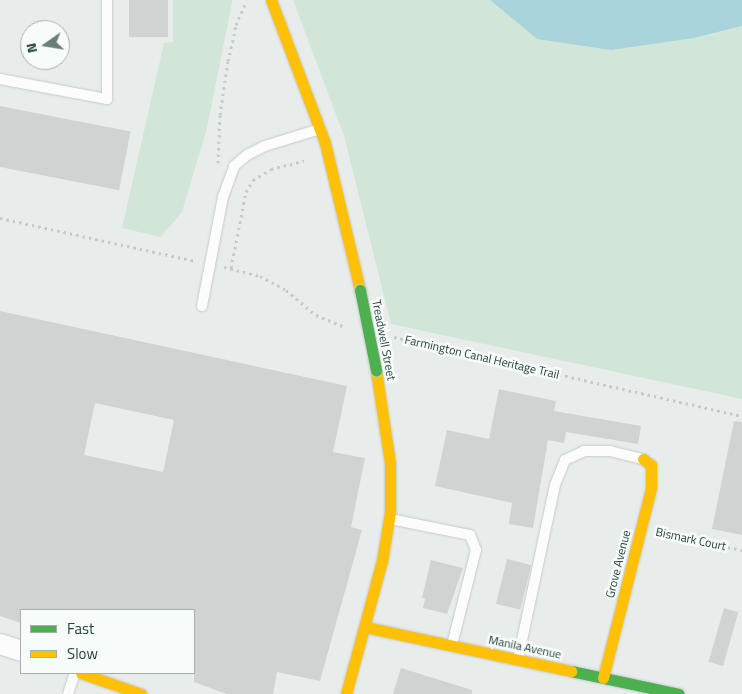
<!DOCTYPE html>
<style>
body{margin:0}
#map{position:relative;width:742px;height:694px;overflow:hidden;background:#e8edeb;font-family:"Titillium Web",sans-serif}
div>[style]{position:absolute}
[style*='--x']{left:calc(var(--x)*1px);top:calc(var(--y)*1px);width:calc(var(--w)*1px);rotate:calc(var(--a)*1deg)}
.green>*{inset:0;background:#d1e6d8}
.water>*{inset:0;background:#a9d4db}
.building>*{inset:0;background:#cfd4d2;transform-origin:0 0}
.path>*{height:3px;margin-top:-1.5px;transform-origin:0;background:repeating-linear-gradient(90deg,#c3ccca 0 2.5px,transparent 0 6.5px)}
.roads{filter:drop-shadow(0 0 1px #c5cac8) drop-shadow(0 0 1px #c5cac8)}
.lane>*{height:10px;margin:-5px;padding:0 5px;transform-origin:5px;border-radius:5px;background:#fcfcfc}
.street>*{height:20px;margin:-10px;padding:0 10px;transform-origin:10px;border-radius:10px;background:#fcfcfc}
.fast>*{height:11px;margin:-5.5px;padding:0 5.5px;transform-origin:5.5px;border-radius:5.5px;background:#4caf50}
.slow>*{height:11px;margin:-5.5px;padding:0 5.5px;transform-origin:5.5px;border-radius:5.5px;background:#ffc107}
.bridges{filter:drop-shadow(0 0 1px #c3cbc8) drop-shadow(0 0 1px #c3cbc8)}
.fast-bridge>*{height:11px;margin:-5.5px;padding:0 5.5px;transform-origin:5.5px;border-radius:5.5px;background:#4caf50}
span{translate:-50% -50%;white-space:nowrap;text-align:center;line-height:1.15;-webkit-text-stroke:5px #f7fbf9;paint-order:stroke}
.street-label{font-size:12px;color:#24423a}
.legend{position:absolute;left:20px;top:609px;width:175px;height:65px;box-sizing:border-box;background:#f7fbf9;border:1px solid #a3b1ad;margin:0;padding:6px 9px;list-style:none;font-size:15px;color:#24423a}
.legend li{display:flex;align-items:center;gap:10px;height:25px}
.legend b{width:25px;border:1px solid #a3b1ad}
.north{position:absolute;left:20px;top:20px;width:50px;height:50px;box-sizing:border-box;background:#f7fbf9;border:1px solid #a3b1ad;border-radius:50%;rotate:257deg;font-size:14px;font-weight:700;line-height:20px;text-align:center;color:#24423a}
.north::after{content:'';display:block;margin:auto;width:18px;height:22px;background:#697e78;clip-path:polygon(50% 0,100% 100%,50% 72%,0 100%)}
</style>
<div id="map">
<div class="green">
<i style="clip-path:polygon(173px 0,232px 0,232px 3px,207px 128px,182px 212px,161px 237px,122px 228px,164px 43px,173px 42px)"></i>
<i style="clip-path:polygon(293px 0,490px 0,537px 39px,694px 38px,742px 26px,742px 399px,391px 324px,344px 136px)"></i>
</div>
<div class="water">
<i style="clip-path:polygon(490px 0,742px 0,742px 26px,694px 38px,611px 50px,537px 39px)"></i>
</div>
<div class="building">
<i style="left:129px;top:0;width:39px;height:37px"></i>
<i style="left:0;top:106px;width:133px;height:60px;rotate:11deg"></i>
<i style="clip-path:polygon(evenodd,0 311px,347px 386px,333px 452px,365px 458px,351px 527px,362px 530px,320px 681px,277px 672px,273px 694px,227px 694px,194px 682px,194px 610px,21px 610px,21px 623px,0 616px,0 311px,95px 403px,174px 420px,163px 472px,84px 455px,95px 403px)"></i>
<i style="clip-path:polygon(499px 389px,556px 401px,554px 411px,641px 426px,638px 444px,566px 432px,564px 443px,548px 440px,533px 528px,509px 524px,512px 503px,435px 486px,447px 430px,489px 439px)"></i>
<i style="clip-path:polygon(734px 421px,742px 422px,742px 535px,712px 529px)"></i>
<i style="left:507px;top:559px;width:25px;height:46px;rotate:14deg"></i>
<i style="clip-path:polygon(431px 560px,463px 568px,447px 614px,423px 608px,425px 599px,422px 598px)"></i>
<i style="left:724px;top:608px;width:15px;height:56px;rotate:16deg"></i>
<i style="clip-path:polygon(401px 668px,472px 690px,472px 694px,393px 694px)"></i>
</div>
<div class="path">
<i style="--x:218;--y:163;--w:48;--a:-87.6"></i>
<i style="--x:220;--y:115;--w:55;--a:-81.6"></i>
<i style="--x:228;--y:61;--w:37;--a:-77"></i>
<i style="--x:236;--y:25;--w:26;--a:-67"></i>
<i style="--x:0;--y:218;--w:201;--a:12.4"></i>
<i style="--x:224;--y:267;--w:37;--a:14"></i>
<i style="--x:260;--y:276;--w:30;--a:28"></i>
<i style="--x:286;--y:290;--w:39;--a:40"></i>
<i style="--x:316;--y:315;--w:30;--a:23"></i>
<i style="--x:231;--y:268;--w:77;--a:-78.8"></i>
<i style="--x:246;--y:192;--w:14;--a:-60"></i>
<i style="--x:253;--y:180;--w:21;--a:-31"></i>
<i style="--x:271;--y:169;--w:34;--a:-14"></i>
<i style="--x:394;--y:337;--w:357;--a:12.8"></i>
<i style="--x:664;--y:534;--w:80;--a:11.6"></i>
</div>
<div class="roads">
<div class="lane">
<i style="--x:0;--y:79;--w:109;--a:10.6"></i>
<i style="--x:107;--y:99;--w:99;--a:-90"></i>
<i style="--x:202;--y:306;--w:111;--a:-79.1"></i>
<i style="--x:223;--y:197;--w:33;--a:-70"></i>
<i style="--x:234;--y:166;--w:17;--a:-40"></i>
<i style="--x:247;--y:155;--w:20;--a:-27"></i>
<i style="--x:265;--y:146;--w:58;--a:-17.2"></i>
<i style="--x:390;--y:519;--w:82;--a:11.3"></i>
<i style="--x:470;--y:535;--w:16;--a:68"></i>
<i style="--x:476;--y:550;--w:98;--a:104.2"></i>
<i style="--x:518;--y:659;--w:178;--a:-78"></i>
<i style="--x:555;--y:485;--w:27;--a:-68"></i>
<i style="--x:565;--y:460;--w:21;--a:-25"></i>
<i style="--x:584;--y:451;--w:26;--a:0"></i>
<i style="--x:610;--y:451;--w:33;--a:14"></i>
<i style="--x:68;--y:694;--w:22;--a:-72"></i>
</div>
<div class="street">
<i style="--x:0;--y:644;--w:22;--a:18"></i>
</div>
<div class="fast">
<i style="--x:571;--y:671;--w:110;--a:12"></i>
</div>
<div class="slow">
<i style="--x:271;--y:0;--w:153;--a:69.3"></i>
<i style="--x:325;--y:143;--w:151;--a:76.6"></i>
<i style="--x:365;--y:627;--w:211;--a:12.1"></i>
<i style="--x:81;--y:673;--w:64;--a:19.3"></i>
<i style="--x:603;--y:678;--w:196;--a:-75.8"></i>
<i style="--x:651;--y:488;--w:23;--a:-90"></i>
<i style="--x:651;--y:465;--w:10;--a:-143"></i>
<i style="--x:346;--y:694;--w:138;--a:-74.9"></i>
<i style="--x:382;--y:561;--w:50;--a:-80.7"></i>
<i style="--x:390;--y:512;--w:49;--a:-90"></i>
<i style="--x:390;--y:463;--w:94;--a:-98.6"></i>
</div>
</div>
<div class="bridges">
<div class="fast-bridge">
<i style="--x:360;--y:290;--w:82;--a:78.7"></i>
</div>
</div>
<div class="street-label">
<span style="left:384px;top:340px;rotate:79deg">Treadwell Street</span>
<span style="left:482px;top:357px;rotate:13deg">Farmington Canal Heritage Trail</span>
<span style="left:691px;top:539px;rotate:12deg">Bismark Court</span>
<span style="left:618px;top:564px;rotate:-76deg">Grove Avenue</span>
<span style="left:525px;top:647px;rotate:12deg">Manila Avenue</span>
</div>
<ul class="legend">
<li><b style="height:6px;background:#4caf50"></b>Fast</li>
<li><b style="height:6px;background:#ffc107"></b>Slow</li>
</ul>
<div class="north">N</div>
</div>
